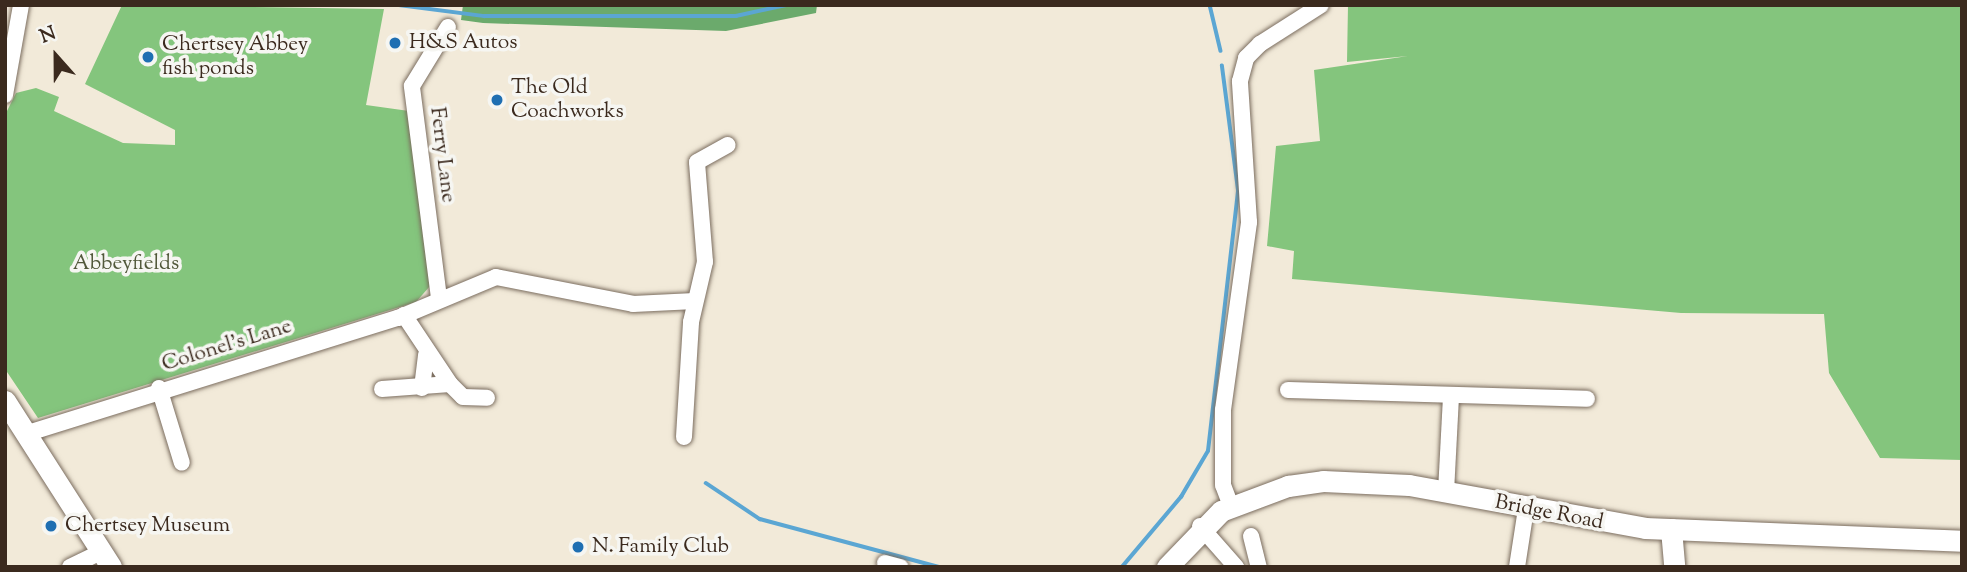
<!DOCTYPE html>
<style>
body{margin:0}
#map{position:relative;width:1967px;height:572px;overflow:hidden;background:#f2ead9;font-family:"Sorts Mill Goudy",serif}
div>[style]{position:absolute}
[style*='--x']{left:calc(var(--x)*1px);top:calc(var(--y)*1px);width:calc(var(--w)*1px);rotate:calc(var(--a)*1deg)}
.green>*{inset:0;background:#84c57d}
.forest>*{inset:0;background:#6baa6c}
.stream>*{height:3.5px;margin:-1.75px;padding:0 1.75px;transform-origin:1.75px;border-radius:1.75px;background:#5ba6d3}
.roads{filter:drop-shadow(0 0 2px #7b6d5f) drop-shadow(0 0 2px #7b6d5f)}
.minor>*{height:16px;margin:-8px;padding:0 8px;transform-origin:8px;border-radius:8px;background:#fff}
.secondary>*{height:21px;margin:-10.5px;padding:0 10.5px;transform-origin:10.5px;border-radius:10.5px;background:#fff}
.dots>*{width:19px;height:19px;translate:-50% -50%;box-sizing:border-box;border:4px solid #f6f6f2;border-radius:50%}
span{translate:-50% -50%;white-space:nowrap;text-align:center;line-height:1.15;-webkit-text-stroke:7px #f6f6f2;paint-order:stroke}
.poi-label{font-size:21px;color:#3b2a1e}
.left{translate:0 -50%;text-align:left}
.street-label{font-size:21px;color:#3b2a1e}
.park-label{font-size:21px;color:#51583a}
.frame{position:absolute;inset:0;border:7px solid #3b2a1e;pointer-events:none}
.north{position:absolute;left:21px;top:21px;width:70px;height:70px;-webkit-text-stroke:5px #f6f6f2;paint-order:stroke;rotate:339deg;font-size:19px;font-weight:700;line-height:28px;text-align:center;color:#3b2a1e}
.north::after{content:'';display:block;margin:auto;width:24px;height:32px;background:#3b2a1e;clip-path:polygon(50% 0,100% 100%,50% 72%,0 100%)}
</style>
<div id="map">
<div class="green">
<i style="clip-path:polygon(122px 5px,384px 9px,366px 105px,409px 111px,430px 286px,416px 302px,38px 418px,5px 369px,5px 115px,16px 93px,36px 88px,59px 97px,54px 111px,123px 143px,175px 145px,175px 130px,85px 84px)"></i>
<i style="clip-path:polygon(1348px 5px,1962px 5px,1962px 460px,1880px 458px,1829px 373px,1824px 314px,1681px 313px,1292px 279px,1294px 251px,1267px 246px,1276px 146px,1320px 141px,1314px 70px,1408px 56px,1347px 62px)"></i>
</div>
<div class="forest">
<i style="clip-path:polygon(463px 5px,646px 6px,817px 5px,816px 13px,726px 31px,483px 23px,461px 20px)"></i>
</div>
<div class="stream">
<i style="--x:399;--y:5;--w:86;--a:7.4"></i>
<i style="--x:484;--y:16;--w:252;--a:0"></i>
<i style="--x:736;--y:16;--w:51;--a:-12.4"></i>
<i style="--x:1210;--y:5;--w:47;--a:76.6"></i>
<i style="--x:706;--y:483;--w:65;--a:33.7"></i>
<i style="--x:760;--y:519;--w:185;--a:15"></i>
<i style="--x:1122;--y:567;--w:92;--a:-49.9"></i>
<i style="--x:1181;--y:497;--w:53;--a:-59.6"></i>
<i style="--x:1208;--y:451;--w:263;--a:-83.4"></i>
<i style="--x:1238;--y:190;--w:125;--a:-97.4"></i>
</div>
<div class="roads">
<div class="minor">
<i style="--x:5;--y:95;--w:91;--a:-79.9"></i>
<i style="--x:439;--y:298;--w:214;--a:-97.3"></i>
<i style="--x:412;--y:86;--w:69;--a:-58.6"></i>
<i style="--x:404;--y:315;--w:83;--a:56.3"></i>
<i style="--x:450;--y:384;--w:18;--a:45"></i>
<i style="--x:463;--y:397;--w:24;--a:2"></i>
<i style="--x:159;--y:388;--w:78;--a:73"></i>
<i style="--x:422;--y:388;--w:34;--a:-83"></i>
<i style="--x:382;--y:389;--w:68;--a:-4.2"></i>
<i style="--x:1288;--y:390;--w:299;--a:1.7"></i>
<i style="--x:25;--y:434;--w:391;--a:-17.3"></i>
<i style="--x:398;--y:318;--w:106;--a:-22.7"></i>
<i style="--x:496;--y:277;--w:140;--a:11.1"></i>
<i style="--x:633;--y:304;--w:62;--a:-2.8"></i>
<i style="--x:684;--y:437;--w:115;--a:-86.5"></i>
<i style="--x:691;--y:322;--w:62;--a:-76.9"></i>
<i style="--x:705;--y:262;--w:100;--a:-94.6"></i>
<i style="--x:697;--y:162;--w:35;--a:-29"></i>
<i style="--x:1446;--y:492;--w:97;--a:-87"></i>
<i style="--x:1231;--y:506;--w:22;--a:-111"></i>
<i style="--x:1223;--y:485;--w:75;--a:-90"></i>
<i style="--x:1223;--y:410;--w:190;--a:-82.1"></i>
<i style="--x:1249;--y:222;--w:141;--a:-93.7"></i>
<i style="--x:1240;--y:81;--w:24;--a:-75"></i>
<i style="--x:1246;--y:58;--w:20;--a:-45"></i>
<i style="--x:1260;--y:44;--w:72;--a:-32.6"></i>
<i style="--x:1200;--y:526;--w:55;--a:48.7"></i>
<i style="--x:1251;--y:536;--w:32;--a:76"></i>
<i style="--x:885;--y:563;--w:16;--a:15"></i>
<i style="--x:70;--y:567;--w:34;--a:-26"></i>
<i style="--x:1517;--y:567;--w:59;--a:-81.2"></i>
</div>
<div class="secondary">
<i style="--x:5;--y:401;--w:197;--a:57.4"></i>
<i style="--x:1671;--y:529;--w:38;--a:85"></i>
<i style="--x:1167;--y:567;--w:78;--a:-46"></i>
<i style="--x:1221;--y:511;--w:72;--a:-20.5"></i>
<i style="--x:1288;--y:486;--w:35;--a:-8"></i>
<i style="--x:1323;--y:481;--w:86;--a:2.7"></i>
<i style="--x:1409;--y:485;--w:240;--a:10.3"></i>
<i style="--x:1645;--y:528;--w:317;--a:2.3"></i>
</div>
</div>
<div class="dots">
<i style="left:395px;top:43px;background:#1f6fb2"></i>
<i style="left:148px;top:57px;background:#1f6fb2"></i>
<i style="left:497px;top:100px;background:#1f6fb2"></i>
<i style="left:51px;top:526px;background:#1f6fb2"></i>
<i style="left:578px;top:547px;background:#1f6fb2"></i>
</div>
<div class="poi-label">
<span class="left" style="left:409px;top:43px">H&amp;S Autos</span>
<span class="left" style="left:162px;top:57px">Chertsey Abbey<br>fish ponds</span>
<span class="left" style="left:511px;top:100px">The Old<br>Coachworks</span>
<span class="left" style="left:65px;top:526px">Chertsey Museum</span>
<span class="left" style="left:592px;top:547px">N. Family Club</span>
</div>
<div class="street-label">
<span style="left:442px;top:155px;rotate:83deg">Ferry Lane</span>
<span style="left:227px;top:346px;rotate:-17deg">Colonel's Lane</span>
<span style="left:1549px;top:513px;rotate:11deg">Bridge Road</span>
</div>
<div class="park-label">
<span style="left:126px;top:264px">Abbeyfields</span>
</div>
<div class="frame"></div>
<div class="north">N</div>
</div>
